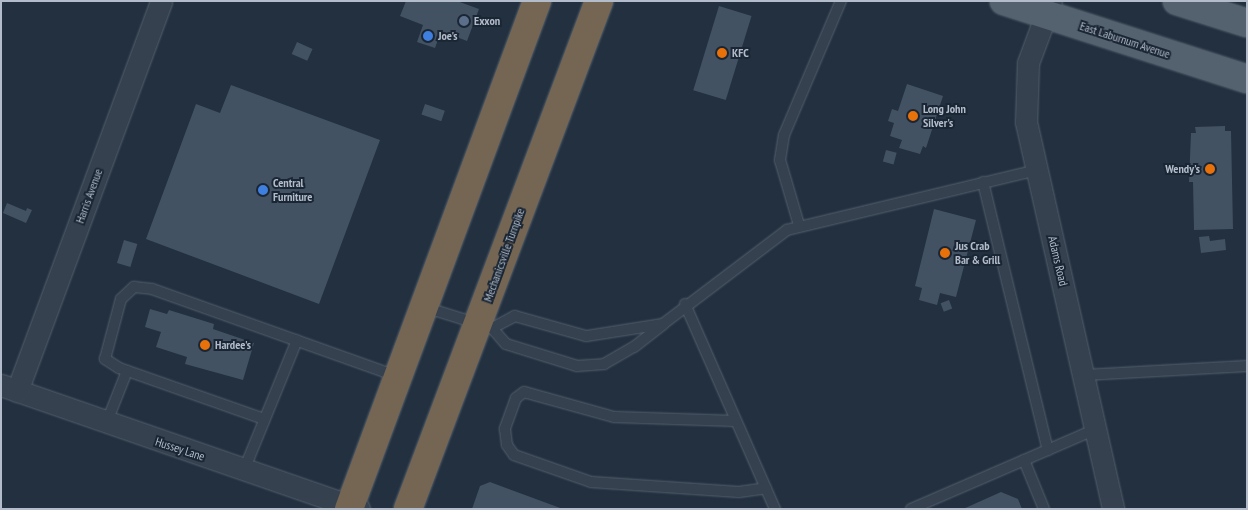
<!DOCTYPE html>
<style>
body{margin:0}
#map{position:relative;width:1248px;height:510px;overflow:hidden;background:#22303f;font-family:"PT Sans Narrow",sans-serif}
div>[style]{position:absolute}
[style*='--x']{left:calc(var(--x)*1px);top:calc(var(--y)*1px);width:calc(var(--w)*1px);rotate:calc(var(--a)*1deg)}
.building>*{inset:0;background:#435263;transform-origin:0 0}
.roads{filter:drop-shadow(0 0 1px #545f6d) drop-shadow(0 0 1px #545f6d)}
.lane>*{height:10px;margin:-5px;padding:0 5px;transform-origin:5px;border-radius:5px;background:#36414f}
.street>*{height:21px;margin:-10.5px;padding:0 10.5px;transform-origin:10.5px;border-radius:10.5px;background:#36414f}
.primary>*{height:28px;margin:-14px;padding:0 14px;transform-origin:14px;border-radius:14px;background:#54616f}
.highway>*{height:28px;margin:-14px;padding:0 14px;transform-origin:14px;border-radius:14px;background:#756653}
.dots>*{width:14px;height:14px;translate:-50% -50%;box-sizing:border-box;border:2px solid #1b2634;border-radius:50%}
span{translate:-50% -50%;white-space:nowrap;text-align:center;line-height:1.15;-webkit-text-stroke:4px #1b2634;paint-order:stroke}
.poi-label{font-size:12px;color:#b2bcca;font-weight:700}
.left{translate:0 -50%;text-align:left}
.right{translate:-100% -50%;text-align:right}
.street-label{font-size:12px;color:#b2bcca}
.frame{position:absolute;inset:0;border:2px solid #b2bcca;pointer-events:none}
</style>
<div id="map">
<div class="building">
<i style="clip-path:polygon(406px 1px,457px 1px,479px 9px,467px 41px,441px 31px,435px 48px,417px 42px,423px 25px,400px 16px)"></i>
<i style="left:719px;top:6px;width:34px;height:88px;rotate:17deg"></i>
<i style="left:297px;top:42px;width:17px;height:13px;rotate:24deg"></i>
<i style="clip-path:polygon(907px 84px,943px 96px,926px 148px,923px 146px,920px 154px,899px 148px,902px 140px,890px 136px,894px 123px,888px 121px,892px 109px,898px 111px)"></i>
<i style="clip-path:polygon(231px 85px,380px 140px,319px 304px,146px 239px,196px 104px,220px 113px)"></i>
<i style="left:425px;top:104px;width:21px;height:11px;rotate:19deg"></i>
<i style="clip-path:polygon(1225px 126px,1225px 131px,1231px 131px,1233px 229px,1194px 230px,1193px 182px,1189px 182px,1191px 133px,1196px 133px,1195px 127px)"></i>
<i style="left:886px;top:150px;width:11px;height:12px;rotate:15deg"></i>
<i style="clip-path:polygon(7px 203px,26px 211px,27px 208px,32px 210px,26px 223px,3px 213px)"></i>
<i style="clip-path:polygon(934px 209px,976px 220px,956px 297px,940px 293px,937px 305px,919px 300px,922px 288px,915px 286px)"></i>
<i style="clip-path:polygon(1209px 236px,1210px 241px,1225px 239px,1226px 250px,1201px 253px,1199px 237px)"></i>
<i style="left:124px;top:240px;width:14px;height:24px;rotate:17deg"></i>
<i style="left:949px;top:300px;width:9px;height:9px;rotate:69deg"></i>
<i style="clip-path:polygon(150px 309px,167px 314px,169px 310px,214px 324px,213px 329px,254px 343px,243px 380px,185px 364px,187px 357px,156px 347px,161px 332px,145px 327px)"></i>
<i style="clip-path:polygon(490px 482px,563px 509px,472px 509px,480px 486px)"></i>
<i style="clip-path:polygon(1001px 492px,1018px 499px,1022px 509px,963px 509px)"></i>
</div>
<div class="roads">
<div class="lane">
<i style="--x:983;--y:182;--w:276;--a:76.4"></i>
<i style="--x:799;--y:225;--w:68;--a:-106.3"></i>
<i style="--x:780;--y:160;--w:25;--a:-81"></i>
<i style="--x:784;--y:135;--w:146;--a:-67"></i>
<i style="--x:685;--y:304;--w:224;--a:66.3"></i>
<i style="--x:424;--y:307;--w:71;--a:17.2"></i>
<i style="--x:492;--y:328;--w:21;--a:49"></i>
<i style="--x:506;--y:344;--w:74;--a:17.2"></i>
<i style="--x:577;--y:366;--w:27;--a:-4"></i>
<i style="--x:604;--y:364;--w:34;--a:-30"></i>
<i style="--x:634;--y:347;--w:37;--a:-38"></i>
<i style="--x:663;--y:324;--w:78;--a:171.1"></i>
<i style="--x:586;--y:336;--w:74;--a:-164.3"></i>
<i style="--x:515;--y:316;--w:26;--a:152"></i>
<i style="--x:663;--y:324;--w:156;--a:-37.2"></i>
<i style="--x:787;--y:230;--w:257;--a:-13.5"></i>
<i style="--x:1085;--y:375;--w:162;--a:-3.2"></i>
<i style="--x:264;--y:419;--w:154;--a:-160.6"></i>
<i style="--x:119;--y:368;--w:17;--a:-147"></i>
<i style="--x:105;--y:359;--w:62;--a:-75.1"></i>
<i style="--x:121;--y:299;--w:18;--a:-43"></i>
<i style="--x:134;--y:287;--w:18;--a:6"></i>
<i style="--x:152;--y:289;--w:260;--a:19.6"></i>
<i style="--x:736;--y:421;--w:122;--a:-178.1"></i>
<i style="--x:614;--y:417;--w:93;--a:-164.5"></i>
<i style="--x:524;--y:392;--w:10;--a:143"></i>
<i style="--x:516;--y:398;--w:33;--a:110"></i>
<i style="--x:505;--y:429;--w:16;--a:83"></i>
<i style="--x:507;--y:445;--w:12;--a:55"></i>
<i style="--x:514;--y:455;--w:82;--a:19.3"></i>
<i style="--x:591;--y:482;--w:148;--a:3.9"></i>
<i style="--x:739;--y:492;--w:27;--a:-8"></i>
<i style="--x:106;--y:424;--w:57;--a:-68.4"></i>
<i style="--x:1024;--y:460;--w:53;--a:67.8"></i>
<i style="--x:244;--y:470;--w:140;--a:-67.8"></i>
<i style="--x:911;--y:509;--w:202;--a:-23.4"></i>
</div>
<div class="street">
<i style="--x:1051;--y:1;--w:66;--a:110.4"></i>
<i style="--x:1028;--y:63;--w:59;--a:91.9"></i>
<i style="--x:1026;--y:122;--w:397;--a:77.3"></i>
<i style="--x:1;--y:385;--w:379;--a:19.1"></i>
<i style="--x:17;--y:391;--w:416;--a:-69.7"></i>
</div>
<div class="primary">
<i style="--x:1004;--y:1;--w:255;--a:17.8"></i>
<i style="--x:1177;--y:1;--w:73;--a:17.4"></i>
</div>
<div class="highway">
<i style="--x:349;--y:509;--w:542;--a:-69.69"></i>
<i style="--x:408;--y:509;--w:543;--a:-69.39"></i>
</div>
</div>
<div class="dots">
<i style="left:464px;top:21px;background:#5c6f8a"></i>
<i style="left:428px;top:36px;background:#3f7fe0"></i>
<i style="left:722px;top:53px;background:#e8710a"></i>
<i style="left:913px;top:116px;background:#e8710a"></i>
<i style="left:1210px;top:169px;background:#e8710a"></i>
<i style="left:263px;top:190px;background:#3f7fe0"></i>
<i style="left:945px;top:253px;background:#e8710a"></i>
<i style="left:205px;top:345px;background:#e8710a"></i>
</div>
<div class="poi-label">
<span class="left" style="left:474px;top:21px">Exxon</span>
<span class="left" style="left:438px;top:36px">Joe's</span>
<span class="left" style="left:732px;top:53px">KFC</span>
<span class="left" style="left:923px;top:116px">Long John<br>Silver's</span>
<span class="right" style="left:1200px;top:169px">Wendy's</span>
<span class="left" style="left:273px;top:190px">Central<br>Furniture</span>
<span class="left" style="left:955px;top:253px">Jus Crab<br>Bar &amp; Grill</span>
<span class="left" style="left:215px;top:345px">Hardee's</span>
</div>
<div class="street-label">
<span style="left:1125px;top:40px;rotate:18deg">East Laburnum Avenue</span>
<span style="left:89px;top:196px;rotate:-70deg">Harris Avenue</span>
<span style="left:504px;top:255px;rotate:-70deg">Mechanicsville Turnpike</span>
<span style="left:1058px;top:261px;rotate:77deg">Adams Road</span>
<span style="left:180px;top:449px;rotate:18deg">Hussey Lane</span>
</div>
<div class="frame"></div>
</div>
